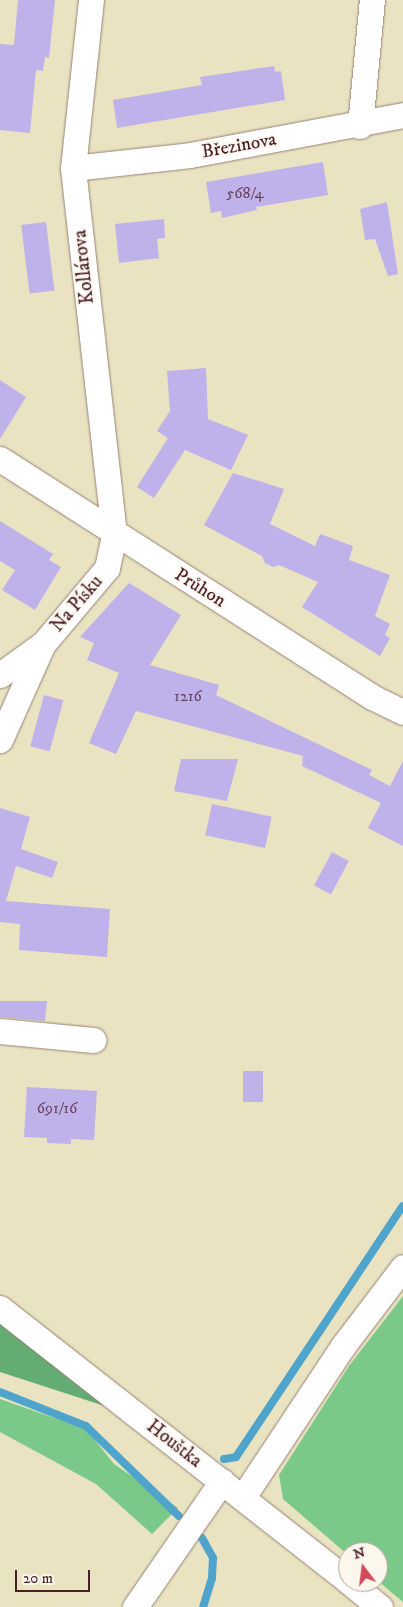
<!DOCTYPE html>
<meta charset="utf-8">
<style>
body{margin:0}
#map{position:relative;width:403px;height:1607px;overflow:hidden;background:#e9e3c2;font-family:"IM FELL DW Pica",serif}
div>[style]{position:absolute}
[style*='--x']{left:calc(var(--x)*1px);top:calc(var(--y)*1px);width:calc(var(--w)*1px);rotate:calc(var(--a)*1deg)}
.green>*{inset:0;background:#7ac989}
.forest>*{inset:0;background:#63ad75}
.stream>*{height:8px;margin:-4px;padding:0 4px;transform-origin:4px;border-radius:4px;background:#4fa4cb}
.building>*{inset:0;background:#bfb1ea;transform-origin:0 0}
.roads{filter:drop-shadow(0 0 1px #9a8176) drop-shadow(0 0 1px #9a8176)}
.minor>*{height:25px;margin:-12.5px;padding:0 12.5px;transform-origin:12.5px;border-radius:12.5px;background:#fff}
span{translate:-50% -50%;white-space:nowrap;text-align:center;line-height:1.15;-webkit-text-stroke:4px #fbf7ec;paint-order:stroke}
.number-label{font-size:16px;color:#67445b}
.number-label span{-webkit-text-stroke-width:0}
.street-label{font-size:19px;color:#4a1f2b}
.north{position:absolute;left:338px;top:1542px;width:50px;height:50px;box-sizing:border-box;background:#fbf7ec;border:1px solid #b4a19f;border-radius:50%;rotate:345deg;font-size:14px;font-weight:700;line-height:20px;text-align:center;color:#4a1f2b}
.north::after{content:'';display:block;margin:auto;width:18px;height:22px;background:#d1495b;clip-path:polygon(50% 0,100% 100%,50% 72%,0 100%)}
.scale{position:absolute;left:15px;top:1570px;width:75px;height:22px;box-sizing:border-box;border:2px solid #4a1f2b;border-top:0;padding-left:6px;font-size:15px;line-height:18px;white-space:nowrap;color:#4a1f2b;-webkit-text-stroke:4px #fbf7ec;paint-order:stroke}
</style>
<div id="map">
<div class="green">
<i style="clip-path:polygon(403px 1296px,403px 1602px,378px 1581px,378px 1552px,348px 1552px,348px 1555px,283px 1499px,279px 1475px,349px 1366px)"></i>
<i style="clip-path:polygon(0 1399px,86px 1429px,114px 1464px,178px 1508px,152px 1534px,96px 1484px,0 1432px)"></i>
</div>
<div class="forest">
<i style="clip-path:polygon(0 1324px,120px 1411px,0 1372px)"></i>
</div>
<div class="stream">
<i style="--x:0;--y:1392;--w:92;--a:21.6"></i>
<i style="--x:86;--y:1426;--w:129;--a:44.1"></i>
<i style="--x:224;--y:1459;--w:12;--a:-9"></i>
<i style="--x:236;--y:1457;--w:301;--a:-56.4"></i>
<i style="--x:202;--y:1538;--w:23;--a:61"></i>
<i style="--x:213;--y:1558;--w:20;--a:93"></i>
<i style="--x:212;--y:1578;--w:30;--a:107"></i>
</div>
<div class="building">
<i style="clip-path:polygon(18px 0,55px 0,49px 58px,45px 57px,43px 71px,36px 70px,30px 133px,0 130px,0 44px,14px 45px)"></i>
<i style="clip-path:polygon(274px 66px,275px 72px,281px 71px,285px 100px,117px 128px,113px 100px,202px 85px,200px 77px)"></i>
<i style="clip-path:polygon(323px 162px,328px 195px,256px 207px,257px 210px,222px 218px,221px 211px,211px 213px,206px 182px)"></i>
<i style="clip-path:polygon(387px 202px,398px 274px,388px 276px,375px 239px,365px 240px,360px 209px)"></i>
<i style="clip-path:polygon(164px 219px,165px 238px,157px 239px,159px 258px,119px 263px,115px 224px)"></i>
<i style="left:46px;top:222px;width:69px;height:25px;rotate:83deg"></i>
<i style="clip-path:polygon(206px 368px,208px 419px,248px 435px,231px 470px,185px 450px,154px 498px,137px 487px,168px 438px,157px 431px,170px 411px,167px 371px)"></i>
<i style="clip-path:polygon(0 380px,26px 397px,0 439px)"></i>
<i style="clip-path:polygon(233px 473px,284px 489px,270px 524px,315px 546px,320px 534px,353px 546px,349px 560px,390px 575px,375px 616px,390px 624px,385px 635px,390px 638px,380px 656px,302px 607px,318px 582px,279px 565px,273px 567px,265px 563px,262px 556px,204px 525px)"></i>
<i style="clip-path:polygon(0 521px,53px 554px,49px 560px,61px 567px,35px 610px,2px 590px,15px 570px,0 561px)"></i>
<i style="clip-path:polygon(129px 583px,181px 615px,150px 665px,219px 685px,216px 695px,372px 770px,369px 775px,390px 786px,403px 761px,403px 846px,368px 828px,381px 803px,302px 766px,303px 756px,136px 711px,116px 754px,89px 743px,119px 673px,87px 660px,94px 643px,80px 637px)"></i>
<i style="left:44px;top:695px;width:20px;height:53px;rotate:15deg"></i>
<i style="clip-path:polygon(181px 759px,238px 759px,227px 801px,174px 791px)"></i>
<i style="left:212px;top:804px;width:61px;height:32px;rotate:12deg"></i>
<i style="clip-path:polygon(0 808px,30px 817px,21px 849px,58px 862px,52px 878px,16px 866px,6px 901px,110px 909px,107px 957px,19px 950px,20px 924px,0 922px)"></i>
<i style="left:332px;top:852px;width:19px;height:38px;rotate:28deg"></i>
<i style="clip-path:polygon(0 1001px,47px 1001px,45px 1021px,0 1017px)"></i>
<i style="left:243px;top:1071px;width:20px;height:31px"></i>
<i style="clip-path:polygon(27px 1087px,97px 1091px,94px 1140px,71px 1139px,71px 1144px,47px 1143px,47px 1138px,24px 1137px)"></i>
</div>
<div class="roads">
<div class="minor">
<i style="--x:360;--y:126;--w:127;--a:-84.6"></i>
<i style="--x:73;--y:168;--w:118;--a:-6.3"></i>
<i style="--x:190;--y:155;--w:217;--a:-10.6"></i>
<i style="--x:0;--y:459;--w:442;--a:32.6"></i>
<i style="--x:372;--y:697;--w:34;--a:26"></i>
<i style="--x:0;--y:675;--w:53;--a:-35.8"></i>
<i style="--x:43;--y:644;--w:99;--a:-49.9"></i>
<i style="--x:107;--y:568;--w:35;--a:-78"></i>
<i style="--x:114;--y:534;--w:368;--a:-96.4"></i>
<i style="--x:73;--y:168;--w:169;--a:-83.9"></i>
<i style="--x:0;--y:740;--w:103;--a:-65.9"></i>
<i style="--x:0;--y:1031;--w:94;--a:5.5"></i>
<i style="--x:0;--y:1308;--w:442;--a:38.1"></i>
<i style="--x:243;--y:1497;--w:181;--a:-56.5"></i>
<i style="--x:343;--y:1346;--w:99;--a:-52.8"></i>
<i style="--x:349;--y:1582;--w:40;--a:39"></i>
<i style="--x:135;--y:1607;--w:153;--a:-55.4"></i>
</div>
</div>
<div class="number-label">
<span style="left:245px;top:193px">568/4</span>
<span style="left:188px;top:696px">1216</span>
<span style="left:57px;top:1108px">691/16</span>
</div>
<div class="street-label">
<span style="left:239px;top:146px;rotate:-10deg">Březinova</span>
<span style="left:84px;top:267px;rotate:-96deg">Kollárova</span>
<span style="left:200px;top:588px;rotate:32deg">Průhon</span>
<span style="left:77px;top:604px;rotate:-49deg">Na Písku</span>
<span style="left:174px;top:1444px;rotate:38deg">Houštka</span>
</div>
<div class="north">N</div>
<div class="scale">20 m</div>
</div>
